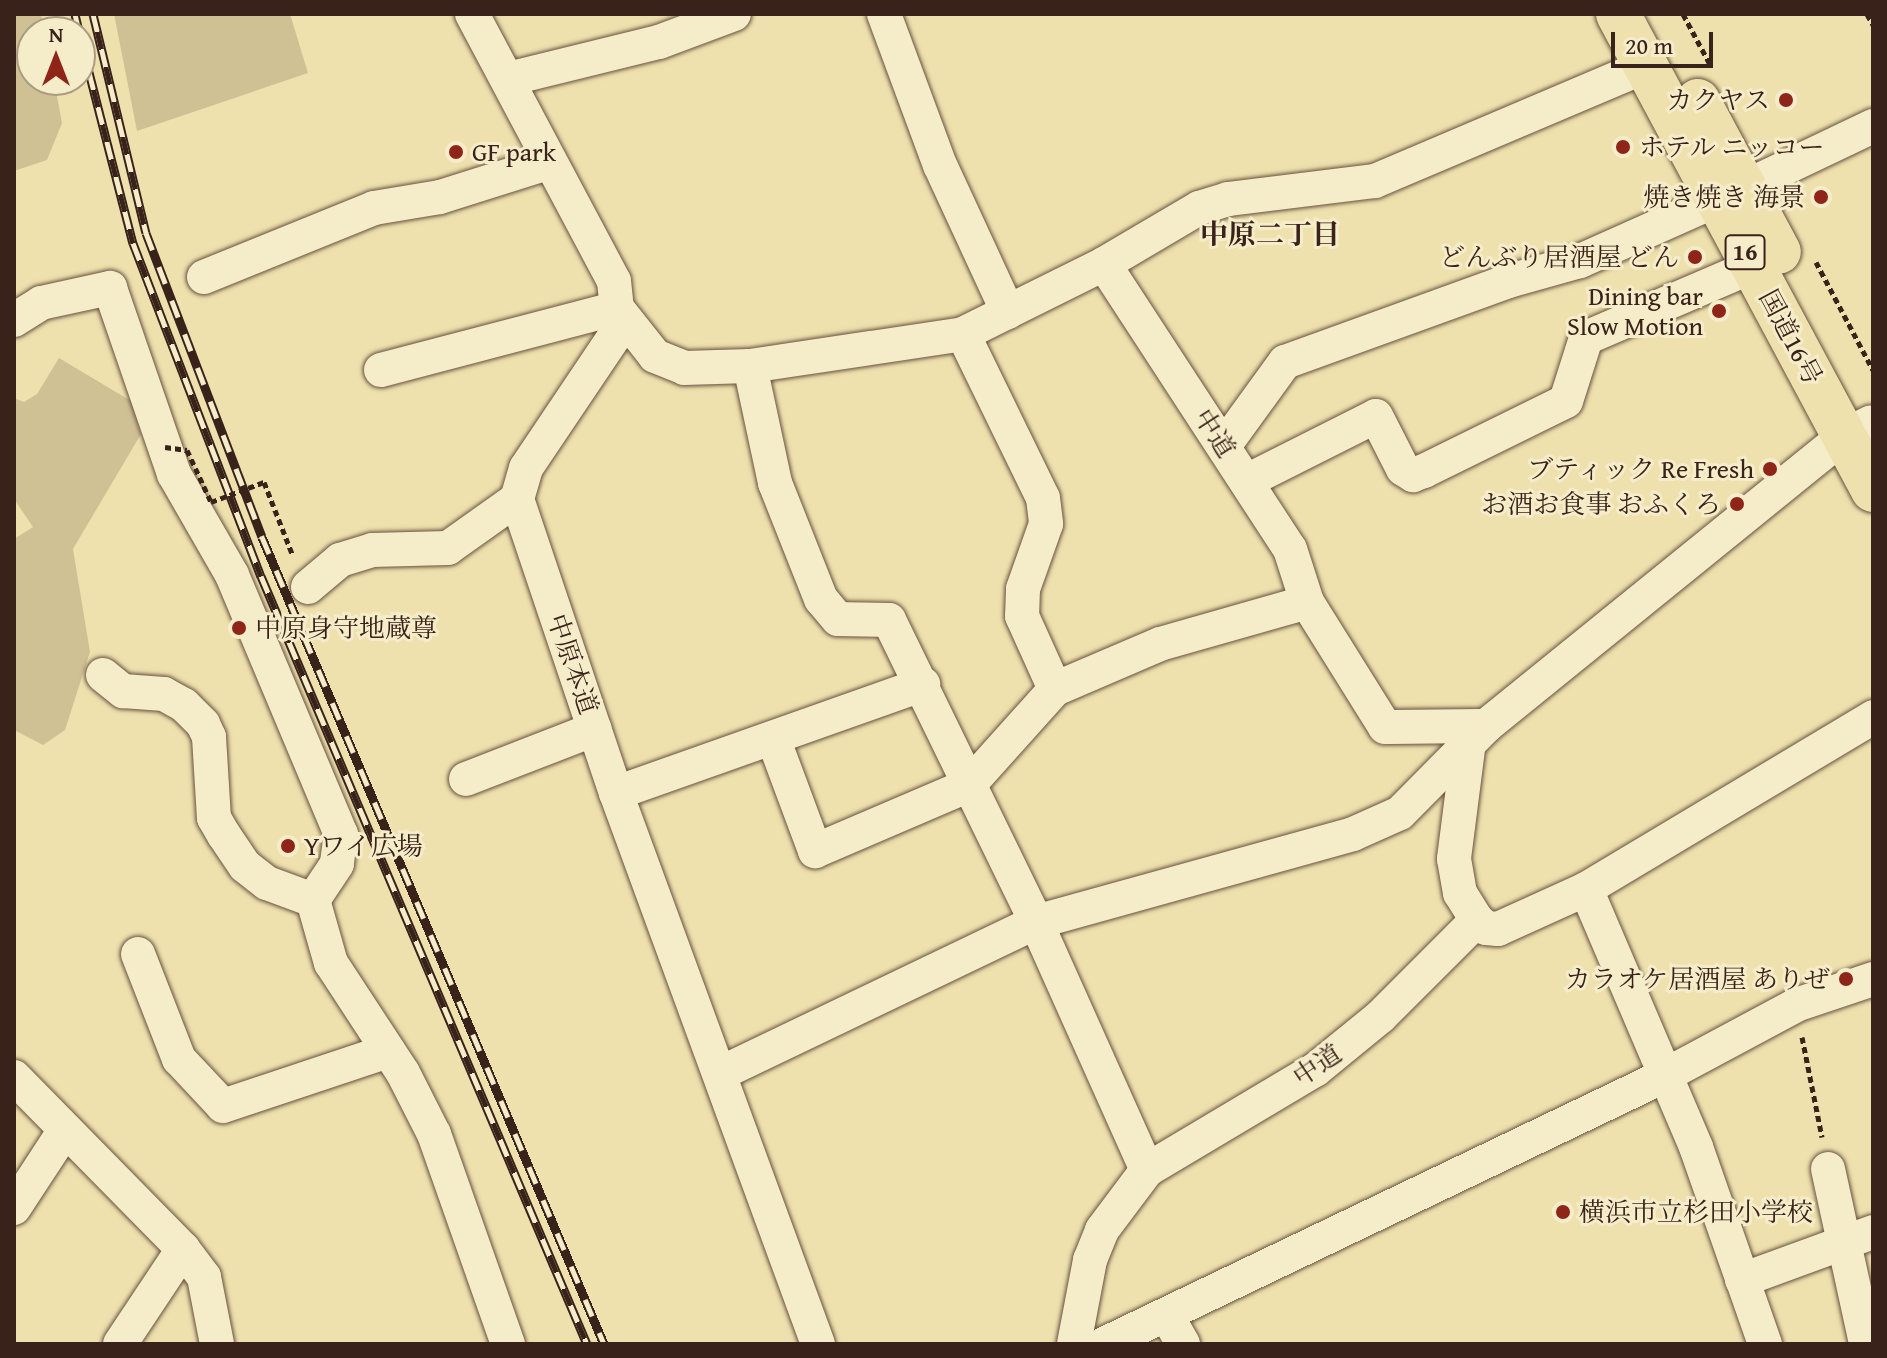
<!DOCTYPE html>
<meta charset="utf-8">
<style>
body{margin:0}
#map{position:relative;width:1887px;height:1358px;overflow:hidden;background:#efe1ae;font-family:"Gentium Book Plus","Noto Serif JP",serif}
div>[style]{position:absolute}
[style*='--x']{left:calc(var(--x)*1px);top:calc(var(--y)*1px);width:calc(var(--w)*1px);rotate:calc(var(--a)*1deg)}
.green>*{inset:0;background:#d0c195}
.path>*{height:5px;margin-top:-2.5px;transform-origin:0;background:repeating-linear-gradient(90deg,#392219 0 6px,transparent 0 10px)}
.roads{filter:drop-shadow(0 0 2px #66523e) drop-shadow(0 0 2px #66523e)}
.minor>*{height:34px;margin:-17px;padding:0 17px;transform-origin:17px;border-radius:17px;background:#f5ecca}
.highway>*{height:44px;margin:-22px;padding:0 22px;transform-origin:22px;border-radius:22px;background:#efe1ae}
.rail>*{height:9px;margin-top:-4.5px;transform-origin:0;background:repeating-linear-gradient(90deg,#f5ecca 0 18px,#392219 0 36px);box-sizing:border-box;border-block:2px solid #392219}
.path-bridge>*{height:5px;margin-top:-2.5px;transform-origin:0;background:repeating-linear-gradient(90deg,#392219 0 6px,transparent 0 10px)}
.dots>*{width:22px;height:22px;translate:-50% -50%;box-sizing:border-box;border:4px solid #f5ecca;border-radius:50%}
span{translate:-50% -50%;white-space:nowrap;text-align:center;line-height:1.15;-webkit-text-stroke:6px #f5ecca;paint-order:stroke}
.shield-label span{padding:2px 6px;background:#f5ecca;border:2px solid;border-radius:6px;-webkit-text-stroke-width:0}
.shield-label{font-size:24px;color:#392219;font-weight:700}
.poi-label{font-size:26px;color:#392219}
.right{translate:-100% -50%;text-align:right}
.left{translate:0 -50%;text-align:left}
.street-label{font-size:26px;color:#392219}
.neighbourhood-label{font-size:28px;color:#392219;font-weight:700}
.frame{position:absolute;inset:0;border:16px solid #392219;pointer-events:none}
.north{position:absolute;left:16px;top:16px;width:80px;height:80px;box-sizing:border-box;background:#f5ecca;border:2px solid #aa9b83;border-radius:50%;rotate:0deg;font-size:22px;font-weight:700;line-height:32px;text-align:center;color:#392219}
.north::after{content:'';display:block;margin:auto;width:28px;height:36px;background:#8f2418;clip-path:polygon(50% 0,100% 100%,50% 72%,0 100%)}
.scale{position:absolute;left:1611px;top:32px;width:102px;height:36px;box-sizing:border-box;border:4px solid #392219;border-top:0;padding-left:10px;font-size:24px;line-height:28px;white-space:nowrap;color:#392219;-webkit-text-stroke:6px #f5ecca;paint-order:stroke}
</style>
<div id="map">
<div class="green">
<i style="clip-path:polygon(14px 14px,41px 14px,45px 32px,32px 32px,32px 80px,54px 80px,62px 123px,47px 160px,14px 171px)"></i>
<i style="clip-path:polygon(114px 14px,290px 14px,308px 73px,137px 131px)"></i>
<i style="clip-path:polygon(59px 358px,131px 401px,141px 434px,73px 549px,90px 652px,65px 730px,43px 745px,14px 730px,14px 539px,33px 527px,14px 499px,14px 398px,24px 402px,37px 394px)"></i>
</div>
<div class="path">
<i style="--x:1683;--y:14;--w:59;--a:61.7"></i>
<i style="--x:1867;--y:14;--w:13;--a:61"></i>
<i style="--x:1816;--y:262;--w:122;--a:62.2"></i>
<i style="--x:1802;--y:1037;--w:102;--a:78.7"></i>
</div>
<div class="roads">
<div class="minor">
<i style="--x:472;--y:14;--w:302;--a:62"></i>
<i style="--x:614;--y:281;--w:27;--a:84"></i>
<i style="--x:617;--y:308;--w:26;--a:92"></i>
<i style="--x:616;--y:334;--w:161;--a:123.9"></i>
<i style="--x:526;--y:468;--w:32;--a:106"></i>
<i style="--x:517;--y:499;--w:310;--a:71.4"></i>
<i style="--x:616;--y:793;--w:587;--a:69.87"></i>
<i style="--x:884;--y:14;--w:161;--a:69.7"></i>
<i style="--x:940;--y:165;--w:162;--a:65.2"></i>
<i style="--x:508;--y:79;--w:155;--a:-13.8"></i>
<i style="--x:659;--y:42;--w:80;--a:-20.5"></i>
<i style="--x:1745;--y:187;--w:142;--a:-25.5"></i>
<i style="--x:1104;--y:264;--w:340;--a:56.9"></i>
<i style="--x:1290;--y:549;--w:56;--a:72.2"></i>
<i style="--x:1307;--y:602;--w:147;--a:58"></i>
<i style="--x:1385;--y:727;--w:101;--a:-0.6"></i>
<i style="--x:204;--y:277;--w:183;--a:-22.1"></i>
<i style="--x:374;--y:208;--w:67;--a:-9.5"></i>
<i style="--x:440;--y:197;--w:113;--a:-17.5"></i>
<i style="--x:14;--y:320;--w:32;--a:-32"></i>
<i style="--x:41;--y:303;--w:71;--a:-12.3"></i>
<i style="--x:110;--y:288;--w:197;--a:71"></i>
<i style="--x:174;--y:474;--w:116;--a:60.1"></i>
<i style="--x:232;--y:575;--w:281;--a:67.2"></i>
<i style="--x:341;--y:834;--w:30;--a:98"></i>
<i style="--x:337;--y:864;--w:43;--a:123.7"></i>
<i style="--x:963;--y:334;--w:182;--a:64"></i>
<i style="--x:1043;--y:498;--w:26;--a:83"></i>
<i style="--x:1046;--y:524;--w:69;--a:109.5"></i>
<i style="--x:1023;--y:589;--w:27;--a:92"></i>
<i style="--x:1022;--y:616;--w:80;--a:65.7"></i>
<i style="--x:750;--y:366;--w:120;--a:77.9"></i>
<i style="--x:775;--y:483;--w:125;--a:68.4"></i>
<i style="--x:821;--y:599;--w:26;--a:50"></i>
<i style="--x:838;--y:619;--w:51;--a:1.1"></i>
<i style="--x:889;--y:620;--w:336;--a:64"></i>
<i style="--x:1036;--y:922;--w:272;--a:65.9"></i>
<i style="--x:381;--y:370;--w:244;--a:-14.7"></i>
<i style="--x:617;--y:308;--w:61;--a:51.6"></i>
<i style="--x:655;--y:356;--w:31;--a:22"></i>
<i style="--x:684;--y:368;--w:66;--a:-1.7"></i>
<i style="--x:750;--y:366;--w:215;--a:-8.5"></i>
<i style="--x:963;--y:334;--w:157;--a:-26.4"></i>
<i style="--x:1104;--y:264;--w:110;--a:-30.5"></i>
<i style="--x:1199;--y:208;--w:30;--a:-17"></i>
<i style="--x:1228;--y:199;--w:148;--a:-7"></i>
<i style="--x:1375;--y:181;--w:294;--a:-23"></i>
<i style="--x:1224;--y:446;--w:104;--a:-54"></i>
<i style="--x:1285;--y:362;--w:238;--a:-19.9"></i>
<i style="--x:1509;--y:281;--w:74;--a:-15.7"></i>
<i style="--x:1580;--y:261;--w:150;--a:-24"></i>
<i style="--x:1247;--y:481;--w:144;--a:-26.7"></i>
<i style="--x:1376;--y:416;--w:59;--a:63"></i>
<i style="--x:1403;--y:469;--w:12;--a:31"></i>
<i style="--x:1413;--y:475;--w:12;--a:-20"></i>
<i style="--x:1424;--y:471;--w:158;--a:-26.2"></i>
<i style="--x:1566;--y:401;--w:66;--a:-72.4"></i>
<i style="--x:1586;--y:338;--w:182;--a:-23.3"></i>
<i style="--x:308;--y:587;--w:42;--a:-40.2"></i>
<i style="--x:340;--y:560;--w:34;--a:-17"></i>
<i style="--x:372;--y:550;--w:76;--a:-1.5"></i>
<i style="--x:448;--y:548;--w:85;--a:-35.4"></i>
<i style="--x:103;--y:675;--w:26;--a:39"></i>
<i style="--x:123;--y:691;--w:41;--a:4.2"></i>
<i style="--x:164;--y:694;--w:23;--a:29"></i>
<i style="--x:184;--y:705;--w:27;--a:45"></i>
<i style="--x:203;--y:724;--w:14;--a:65"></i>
<i style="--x:209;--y:737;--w:81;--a:86.5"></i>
<i style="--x:214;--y:818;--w:20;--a:60"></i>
<i style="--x:224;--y:835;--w:37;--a:56"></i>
<i style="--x:245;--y:866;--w:28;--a:38"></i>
<i style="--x:267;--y:883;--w:49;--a:20.3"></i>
<i style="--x:773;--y:738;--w:121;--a:69.6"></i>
<i style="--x:815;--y:851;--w:168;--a:-23.2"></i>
<i style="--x:969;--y:785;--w:129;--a:-48.1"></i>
<i style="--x:1055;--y:689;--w:114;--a:-23.2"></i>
<i style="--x:1160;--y:644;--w:153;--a:-15.9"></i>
<i style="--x:1468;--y:749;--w:111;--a:97.3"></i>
<i style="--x:1454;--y:859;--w:35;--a:80"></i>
<i style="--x:1460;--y:893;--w:32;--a:58"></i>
<i style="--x:1477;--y:920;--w:12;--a:42"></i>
<i style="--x:1486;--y:928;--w:12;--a:5"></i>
<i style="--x:1498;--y:929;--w:97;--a:-24.4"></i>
<i style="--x:1586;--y:889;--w:335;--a:-30.9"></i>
<i style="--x:466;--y:779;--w:138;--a:-21.2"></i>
<i style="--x:616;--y:793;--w:326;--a:-19.5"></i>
<i style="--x:1586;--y:889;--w:280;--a:66.9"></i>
<i style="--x:1696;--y:1147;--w:209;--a:70.7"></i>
<i style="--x:313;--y:900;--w:66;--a:74.1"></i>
<i style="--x:331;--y:963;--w:131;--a:56.8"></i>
<i style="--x:403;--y:1073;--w:68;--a:63.1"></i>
<i style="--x:434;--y:1134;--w:223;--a:70.6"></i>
<i style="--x:138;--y:954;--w:113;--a:68.7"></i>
<i style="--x:179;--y:1059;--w:64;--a:46.9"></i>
<i style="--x:223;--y:1106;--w:174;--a:-18.4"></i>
<i style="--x:721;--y:1073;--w:349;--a:-25.6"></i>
<i style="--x:1036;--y:922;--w:329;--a:-15.5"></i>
<i style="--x:1353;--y:834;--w:51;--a:-24.1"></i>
<i style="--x:1400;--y:813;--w:122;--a:-45.3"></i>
<i style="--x:1486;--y:726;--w:461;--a:-39"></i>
<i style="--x:1844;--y:436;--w:30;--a:-27"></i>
<i style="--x:14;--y:1077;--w:241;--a:45.5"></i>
<i style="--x:183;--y:1249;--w:35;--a:53"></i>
<i style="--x:204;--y:1277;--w:68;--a:79"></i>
<i style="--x:1828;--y:1169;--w:179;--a:77.7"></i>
<i style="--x:14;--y:1208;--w:93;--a:-56.8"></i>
<i style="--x:1742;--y:1280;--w:140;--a:-20.1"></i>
<i style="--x:1167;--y:1316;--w:32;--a:60"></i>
<i style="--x:120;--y:1344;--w:114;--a:-56.4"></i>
<i style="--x:1074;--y:1344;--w:86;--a:-79.2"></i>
<i style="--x:1090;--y:1260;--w:32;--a:-68"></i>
<i style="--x:1102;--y:1230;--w:75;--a:-53.1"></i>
<i style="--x:1147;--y:1170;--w:196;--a:-30.8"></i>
<i style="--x:1315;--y:1070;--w:84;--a:-39.2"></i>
<i style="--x:1380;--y:1017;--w:137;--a:-45"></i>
<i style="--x:1104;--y:1344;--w:619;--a:-25.57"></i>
<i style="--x:1662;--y:1077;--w:152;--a:-28.2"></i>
<i style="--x:1796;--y:1005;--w:81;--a:-18.7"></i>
</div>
<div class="highway">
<i style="--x:1618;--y:14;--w:540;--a:61.82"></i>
<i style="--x:1698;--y:101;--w:171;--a:61.8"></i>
</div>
</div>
<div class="rail">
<i style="--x:75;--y:14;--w:18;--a:77"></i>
<i style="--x:93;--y:14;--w:225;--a:76.4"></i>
<i style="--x:146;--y:233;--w:325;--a:69.1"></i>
<i style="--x:262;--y:537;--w:876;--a:67.03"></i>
<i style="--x:80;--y:37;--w:213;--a:75.6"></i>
<i style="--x:133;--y:243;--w:357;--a:69"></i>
<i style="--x:261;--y:576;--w:834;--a:67"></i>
</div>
<div class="path-bridge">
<i style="--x:165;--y:447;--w:22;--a:8"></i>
<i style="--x:187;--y:450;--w:57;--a:65.2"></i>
<i style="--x:211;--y:502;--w:57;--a:-20.7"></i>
<i style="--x:264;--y:482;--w:79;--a:68.6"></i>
</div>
<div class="dots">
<i style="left:1786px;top:100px;background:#8f2418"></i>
<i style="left:1623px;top:147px;background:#8f2418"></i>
<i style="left:456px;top:152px;background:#8f2418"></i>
<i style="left:1821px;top:197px;background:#8f2418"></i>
<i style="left:1695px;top:257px;background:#8f2418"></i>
<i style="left:1719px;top:311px;background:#8f2418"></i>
<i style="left:1770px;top:469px;background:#8f2418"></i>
<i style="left:1737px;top:504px;background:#8f2418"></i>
<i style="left:239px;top:628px;background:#8f2418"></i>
<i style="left:288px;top:846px;background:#8f2418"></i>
<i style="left:1846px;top:979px;background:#8f2418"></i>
<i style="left:1563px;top:1212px;background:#8f2418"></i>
</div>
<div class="shield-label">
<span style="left:1745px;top:252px">16</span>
</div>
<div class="poi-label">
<span class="right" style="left:1770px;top:100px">カクヤス</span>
<span class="left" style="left:1639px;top:147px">ホテル ニッコー</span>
<span class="left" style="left:472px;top:152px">GF park</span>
<span class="right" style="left:1805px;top:197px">焼き焼き 海景</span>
<span class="right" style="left:1679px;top:257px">どんぶり居酒屋 どん</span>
<span class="right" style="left:1703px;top:311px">Dining bar<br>Slow Motion</span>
<span class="right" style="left:1754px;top:469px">ブティック Re Fresh</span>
<span class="right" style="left:1721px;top:504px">お酒お食事 おふくろ</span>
<span class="left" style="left:255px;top:628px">中原身守地蔵尊</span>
<span class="left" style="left:304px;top:846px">Yワイ広場</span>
<span class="right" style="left:1830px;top:979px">カラオケ居酒屋 ありぜ</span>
<span class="left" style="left:1579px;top:1212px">横浜市立杉田小学校</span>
</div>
<div class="street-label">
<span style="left:1791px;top:337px;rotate:62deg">国道16号</span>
<span style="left:1215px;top:433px;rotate:57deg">中道</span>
<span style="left:573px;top:664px;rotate:71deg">中原本道</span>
<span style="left:1317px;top:1065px;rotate:-34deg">中道</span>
</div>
<div class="neighbourhood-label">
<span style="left:1270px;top:234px">中原二丁目</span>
</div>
<div class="frame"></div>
<div class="north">N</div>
<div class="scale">20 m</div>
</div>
